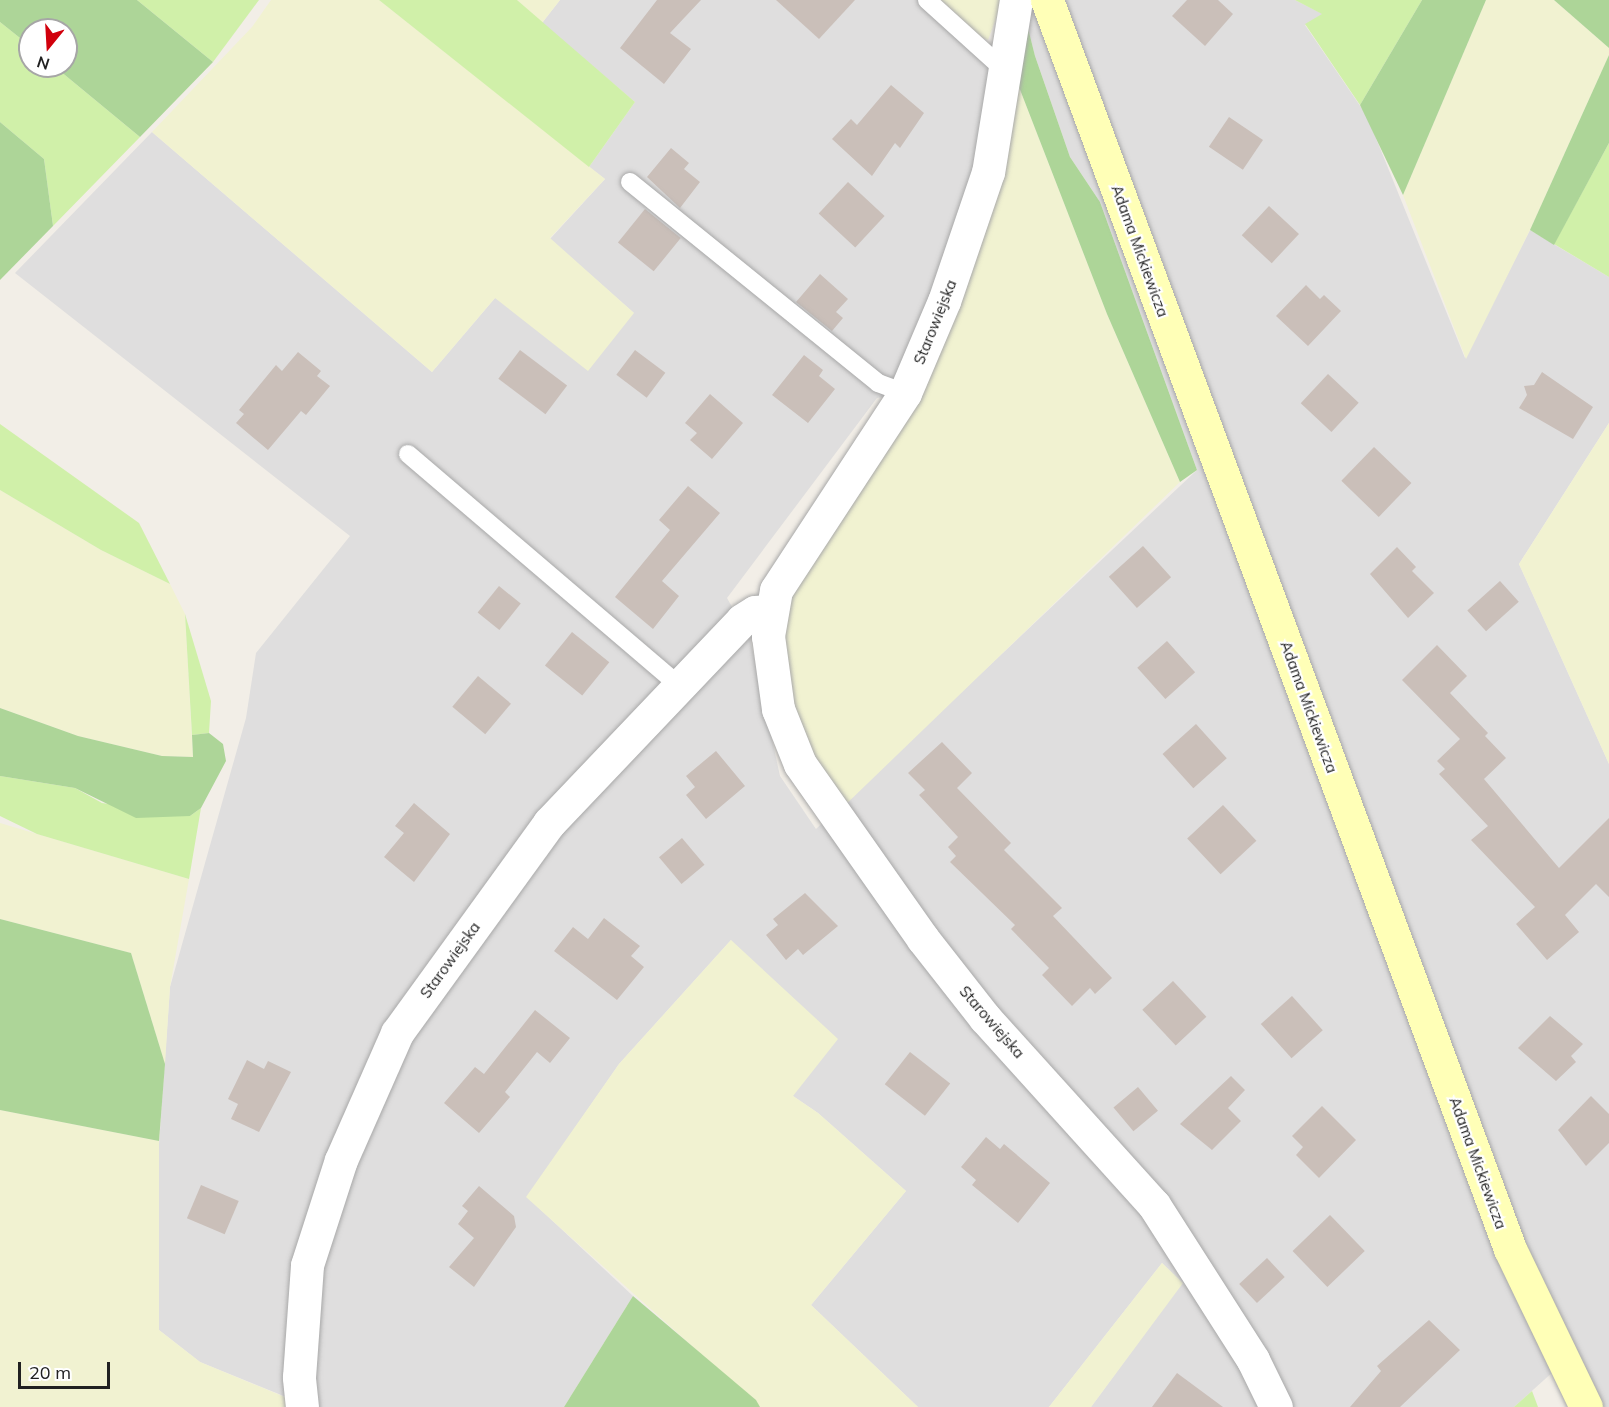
<!DOCTYPE html>
<style>
body{margin:0}
#map{position:relative;width:1609px;height:1407px;overflow:hidden;background:#f2eee7;font-family:Mulish,sans-serif}
div>[style]{position:absolute}
[style*='--x']{left:calc(var(--x)*1px);top:calc(var(--y)*1px);width:calc(var(--w)*1px);rotate:calc(var(--a)*1deg)}
.residential>*{inset:0;background:#dfdede}
.farmland>*{inset:0;background:#f1f2d1}
.grass>*{inset:0;background:#d0f0a9}
.forest>*{inset:0;background:#add598}
.building>*{inset:0;background:#cabfb9;transform-origin:0 0}
.roads{filter:drop-shadow(0 0 2px #a8a8a8) drop-shadow(0 0 2px #a8a8a8)}
.lane>*{height:18px;margin:-9px;padding:0 9px;transform-origin:9px;border-radius:9px;background:#fff}
.street>*{height:33px;margin:-16.5px;padding:0 16.5px;transform-origin:16.5px;border-radius:16.5px;background:#fff}
.secondary>*{height:33px;margin:-16.5px;padding:0 16.5px;transform-origin:16.5px;border-radius:16.5px;background:#ffffb7}
span{translate:-50% -50%;white-space:nowrap;text-align:center;line-height:1.15;-webkit-text-stroke:4.5px #fff;paint-order:stroke}
.street-label{font-size:15px;color:#212121}
.north{position:absolute;left:18px;top:18px;width:60px;height:60px;box-sizing:border-box;background:#fff;border:2px solid #a6a6a6;border-radius:50%;rotate:198deg;font-size:16px;font-weight:700;line-height:24px;text-align:center;color:#212121}
.north::after{content:'';display:block;margin:auto;width:21px;height:27px;background:#d1000c;clip-path:polygon(50% 0,100% 100%,50% 72%,0 100%)}
.scale{position:absolute;left:18px;top:1362px;width:92px;height:27px;box-sizing:border-box;border:3px solid #212121;border-top:0;padding-left:8px;font-size:18px;line-height:21px;white-space:nowrap;color:#212121;-webkit-text-stroke:4px #fff;paint-order:stroke}
</style>
<div id="map">
<div class="residential">
<i style="clip-path:polygon(560px 0,929px 0,1003px 69px,905px 393px,877px 398px,727px 598px,750px 639px,780px 776px,816px 829px,1197px 470px,1100px 202px,1070px 157px,1035px 56px,1021px 0,1295px 0,1323px 14px,1305px 25px,1367px 116px,1465px 358px,1530px 230px,1609px 277px,1609px 423px,1519px 564px,1609px 764px,1609px 1407px,1587px 1407px,1564px 1362px,1514px 1407px,1091px 1407px,1182px 1283px,1162px 1263px,1049px 1407px,918px 1407px,811px 1305px,906px 1191px,818px 1113px,793px 1096px,731px 940px,619px 1064px,527px 1197px,633px 1296px,564px 1407px,302px 1407px,301px 1403px,200px 1362px,159px 1330px,158px 1159px,170px 987px,246px 718px,256px 653px,350px 536px,15px 273px,152px 132px,432px 372px,495px 298px,634px 313px,550px 239px,605px 179px,589px 167px,635px 102px,542px 23px)"></i>
</div>
<div class="farmland">
<i style="clip-path:polygon(271px 0,379px 0,605px 179px,550px 238px,634px 313px,588px 371px,495px 298px,432px 372px,152px 132px,252px 27px)"></i>
<i style="clip-path:polygon(517px 0,560px 0,542px 23px)"></i>
<i style="clip-path:polygon(941px 0,1003px 0,988px 40px,981px 37px)"></i>
<i style="clip-path:polygon(1486px 0,1554px 0,1609px 48px,1609px 55px,1530px 230px,1466px 359px,1403px 195px)"></i>
<i style="clip-path:polygon(1014px 74px,1107px 314px,1180px 482px,839px 811px,808px 763px,777px 671px,785px 597px,881px 454px)"></i>
<i style="clip-path:polygon(1609px 423px,1609px 764px,1519px 564px)"></i>
<i style="clip-path:polygon(0 490px,101px 550px,170px 584px,185px 614px,193px 757px,162px 756px,78px 736px,0 708px)"></i>
<i style="clip-path:polygon(0 823px,189px 879px,170px 987px,165px 1064px,131px 953px,0 919px)"></i>
<i style="clip-path:polygon(731px 940px,838px 1039px,793px 1096px,818px 1113px,906px 1191px,811px 1305px,918px 1407px,760px 1407px,526px 1197px,619px 1064px)"></i>
<i style="clip-path:polygon(0 1110px,159px 1141px,159px 1330px,200px 1362px,292px 1400px,293px 1407px,0 1407px)"></i>
<i style="clip-path:polygon(1162px 1263px,1183px 1283px,1091px 1407px,1049px 1407px)"></i>
</div>
<div class="grass">
<i style="clip-path:polygon(137px 0,259px 0,213px 62px)"></i>
<i style="clip-path:polygon(379px 0,517px 0,635px 102px,589px 167px)"></i>
<i style="clip-path:polygon(1295px 0,1422px 0,1360px 105px,1305px 24px,1322px 14px)"></i>
<i style="clip-path:polygon(0 22px,30px 46px,30px 66px,54px 66px,140px 137px,53px 226px,44px 159px,0 122px)"></i>
<i style="clip-path:polygon(1609px 143px,1609px 277px,1554px 244px)"></i>
<i style="clip-path:polygon(0 424px,139px 523px,170px 584px,101px 550px,0 490px)"></i>
<i style="clip-path:polygon(185px 614px,211px 701px,209px 733px,192px 735px)"></i>
<i style="clip-path:polygon(0 776px,75px 788px,102px 803px,190px 816px,201px 808px,189px 879px,37px 834px,0 816px)"></i>
<i style="clip-path:polygon(1532px 1391px,1538px 1407px,1514px 1407px)"></i>
</div>
<div class="forest">
<i style="clip-path:polygon(0 0,137px 0,213px 62px,140px 137px,54px 66px,66px 66px,66px 30px,30px 30px,30px 46px,0 22px)"></i>
<i style="clip-path:polygon(1422px 0,1486px 0,1403px 195px,1360px 105px)"></i>
<i style="clip-path:polygon(1554px 0,1609px 0,1609px 48px)"></i>
<i style="clip-path:polygon(1025px 16px,1035px 56px,1070px 157px,1100px 202px,1197px 470px,1180px 482px,1107px 314px,1014px 74px)"></i>
<i style="clip-path:polygon(1609px 55px,1609px 143px,1554px 245px,1530px 230px)"></i>
<i style="clip-path:polygon(0 122px,44px 159px,53px 226px,0 280px)"></i>
<i style="clip-path:polygon(0 708px,78px 736px,162px 756px,193px 757px,192px 735px,209px 733px,223px 744px,226px 761px,201px 808px,190px 816px,136px 818px,75px 788px,0 776px)"></i>
<i style="clip-path:polygon(0 919px,131px 953px,165px 1064px,159px 1141px,0 1110px)"></i>
<i style="clip-path:polygon(633px 1296px,756px 1400px,760px 1407px,564px 1407px)"></i>
</div>
<div class="building">
<i style="clip-path:polygon(657px 0,701px 0,670px 33px,691px 49px,664px 84px,620px 48px)"></i>
<i style="clip-path:polygon(776px 0,855px 0,819px 39px)"></i>
<i style="clip-path:polygon(1187px 0,1218px 0,1233px 14px,1205px 46px,1172px 16px)"></i>
<i style="clip-path:polygon(891px 85px,924px 113px,900px 148px,895px 143px,872px 176px,832px 139px,851px 119px,857px 125px)"></i>
<i style="left:1229px;top:117px;width:41px;height:36px;rotate:34deg"></i>
<i style="clip-path:polygon(671px 148px,689px 163px,684px 169px,700px 182px,680px 208px,647px 177px)"></i>
<i style="left:848px;top:182px;width:50px;height:43px;rotate:43deg"></i>
<i style="left:1269px;top:206px;width:41px;height:40px;rotate:43deg"></i>
<i style="left:645px;top:209px;width:46px;height:43px;rotate:39deg"></i>
<i style="clip-path:polygon(820px 274px,848px 299px,836px 312px,843px 318px,832px 331px,796px 302px)"></i>
<i style="clip-path:polygon(1306px 285px,1320px 299px,1324px 295px,1341px 311px,1308px 346px,1276px 316px)"></i>
<i style="left:520px;top:350px;width:59px;height:36px;rotate:37deg"></i>
<i style="left:635px;top:350px;width:38px;height:31px;rotate:37deg"></i>
<i style="clip-path:polygon(298px 352px,321px 371px,317px 376px,330px 386px,306px 415px,301px 411px,268px 450px,236px 423px,244px 414px,239px 410px,276px 365px,282px 371px)"></i>
<i style="clip-path:polygon(804px 355px,823px 370px,819px 376px,835px 389px,808px 423px,772px 395px)"></i>
<i style="clip-path:polygon(1542px 372px,1593px 407px,1573px 439px,1519px 408px,1527px 395px,1524px 386px,1534px 385px)"></i>
<i style="left:1328px;top:374px;width:42px;height:40px;rotate:43deg"></i>
<i style="clip-path:polygon(710px 394px,743px 423px,712px 459px,690px 440px,697px 433px,685px 423px)"></i>
<i style="left:1374px;top:447px;width:52px;height:47px;rotate:44deg"></i>
<i style="clip-path:polygon(688px 486px,720px 513px,662px 581px,679px 596px,653px 629px,615px 597px,670px 530px,659px 520px)"></i>
<i style="left:1143px;top:546px;width:42px;height:46px;rotate:48deg"></i>
<i style="clip-path:polygon(1397px 547px,1416px 567px,1412px 571px,1434px 593px,1408px 618px,1370px 574px)"></i>
<i style="left:1500px;top:581px;width:28px;height:44px;rotate:48deg"></i>
<i style="left:499px;top:586px;width:28px;height:34px;rotate:39deg"></i>
<i style="left:572px;top:632px;width:48px;height:43px;rotate:39deg"></i>
<i style="left:1167px;top:641px;width:42px;height:40px;rotate:48deg"></i>
<i style="clip-path:polygon(1437px 645px,1467px 676px,1450px 693px,1488px 733px,1485px 736px,1506px 758px,1484px 779px,1559px 868px,1609px 818px,1609px 897px,1596px 884px,1565px 915px,1579px 932px,1547px 960px,1516px 924px,1535px 907px,1471px 840px,1488px 826px,1439px 774px,1445px 769px,1437px 761px,1460px 739px,1402px 680px)"></i>
<i style="left:478px;top:676px;width:43px;height:40px;rotate:40deg"></i>
<i style="left:1196px;top:724px;width:46px;height:45px;rotate:48deg"></i>
<i style="clip-path:polygon(942px 742px,972px 773px,957px 788px,1011px 843px,1004px 850px,1062px 908px,1053px 916px,1112px 978px,1095px 994px,1090px 988px,1072px 1006px,1042px 975px,1049px 968px,1011px 929px,1015px 925px,950px 862px,956px 856px,948px 847px,958px 837px,919px 795px,925px 790px,908px 773px)"></i>
<i style="clip-path:polygon(716px 751px,745px 786px,706px 819px,686px 795px,695px 787px,686px 776px)"></i>
<i style="clip-path:polygon(414px 803px,450px 834px,414px 882px,384px 857px,404px 833px,395px 826px)"></i>
<i style="left:1223px;top:805px;width:49px;height:49px;rotate:47deg"></i>
<i style="left:682px;top:838px;width:35px;height:30px;rotate:50deg"></i>
<i style="clip-path:polygon(805px 893px,838px 926px,803px 955px,798px 949px,786px 960px,766px 935px,778px 925px,773px 919px)"></i>
<i style="clip-path:polygon(604px 918px,640px 946px,631px 956px,644px 967px,617px 1000px,554px 951px,573px 927px,588px 939px)"></i>
<i style="left:1173px;top:981px;width:49px;height:42px;rotate:47deg"></i>
<i style="left:1292px;top:996px;width:46px;height:42px;rotate:48deg"></i>
<i style="clip-path:polygon(535px 1010px,570px 1038px,550px 1063px,537px 1052px,505px 1092px,510px 1097px,479px 1133px,444px 1103px,475px 1067px,484px 1074px)"></i>
<i style="clip-path:polygon(1550px 1016px,1583px 1044px,1571px 1056px,1576px 1062px,1556px 1081px,1518px 1048px)"></i>
<i style="left:910px;top:1052px;width:51px;height:41px;rotate:38deg"></i>
<i style="clip-path:polygon(247px 1060px,264px 1069px,268px 1061px,291px 1072px,259px 1132px,231px 1119px,238px 1104px,228px 1099px)"></i>
<i style="clip-path:polygon(1231px 1076px,1245px 1090px,1228px 1108px,1241px 1121px,1212px 1150px,1180px 1124px)"></i>
<i style="left:1138px;top:1087px;width:31px;height:32px;rotate:50deg"></i>
<i style="clip-path:polygon(1591px 1096px,1609px 1114px,1609px 1143px,1586px 1166px,1558px 1130px)"></i>
<i style="clip-path:polygon(1322px 1106px,1356px 1140px,1319px 1178px,1296px 1155px,1303px 1147px,1292px 1136px)"></i>
<i style="clip-path:polygon(986px 1137px,1000px 1149px,1004px 1144px,1050px 1183px,1018px 1223px,972px 1185px,976px 1180px,961px 1167px)"></i>
<i style="left:201px;top:1185px;width:41px;height:36px;rotate:23deg"></i>
<i style="clip-path:polygon(479px 1186px,514px 1216px,516px 1227px,474px 1287px,449px 1267px,474px 1238px,458px 1224px,468px 1211px,462px 1206px)"></i>
<i style="left:1330px;top:1215px;width:50px;height:52px;rotate:46deg"></i>
<i style="left:1267px;top:1258px;width:26px;height:38px;rotate:47deg"></i>
<i style="clip-path:polygon(1429px 1320px,1460px 1350px,1400px 1407px,1350px 1407px,1381px 1371px,1377px 1366px)"></i>
<i style="clip-path:polygon(1177px 1373px,1223px 1407px,1152px 1407px)"></i>
</div>
<div class="roads">
<div class="lane">
<i style="--x:927;--y:0;--w:103;--a:42.2"></i>
<i style="--x:630;--y:182;--w:319;--a:39"></i>
<i style="--x:878;--y:383;--w:29;--a:20"></i>
<i style="--x:408;--y:454;--w:355;--a:40.5"></i>
</div>
<div class="street">
<i style="--x:1016;--y:0;--w:174;--a:99.2"></i>
<i style="--x:988;--y:172;--w:136;--a:108.8"></i>
<i style="--x:944;--y:301;--w:100;--a:113"></i>
<i style="--x:905;--y:393;--w:235;--a:123.2"></i>
<i style="--x:776;--y:590;--w:47;--a:99.9"></i>
<i style="--x:768;--y:636;--w:74;--a:82.2"></i>
<i style="--x:778;--y:709;--w:59;--a:68.2"></i>
<i style="--x:800;--y:764;--w:214;--a:54.9"></i>
<i style="--x:923;--y:939;--w:100;--a:51.9"></i>
<i style="--x:985;--y:1018;--w:252;--a:47.9"></i>
<i style="--x:1154;--y:1205;--w:184;--a:57.4"></i>
<i style="--x:1253;--y:1360;--w:52;--a:63.9"></i>
<i style="--x:302;--y:1407;--w:30;--a:-96"></i>
<i style="--x:299;--y:1377;--w:112;--a:-85.9"></i>
<i style="--x:307;--y:1265;--w:110;--a:-72.1"></i>
<i style="--x:341;--y:1160;--w:139;--a:-66.2"></i>
<i style="--x:397;--y:1033;--w:259;--a:-54.1"></i>
<i style="--x:549;--y:823;--w:280;--a:-46.4"></i>
<i style="--x:742;--y:620;--w:15;--a:-32"></i>
<i style="--x:755;--y:612;--w:16;--a:-4"></i>
</div>
<div class="secondary">
<i style="--x:1047;--y:0;--w:1332;--a:69.66"></i>
<i style="--x:1510;--y:1249;--w:175;--a:64.3"></i>
</div>
</div>
<div class="street-label">
<span style="left:1140px;top:251px;rotate:70deg">Adama Mickiewicza</span>
<span style="left:935px;top:322px;rotate:-68deg">Starowiejska</span>
<span style="left:1309px;top:707px;rotate:70deg">Adama Mickiewicza</span>
<span style="left:450px;top:960px;rotate:-54deg">Starowiejska</span>
<span style="left:992px;top:1022px;rotate:49deg">Starowiejska</span>
<span style="left:1478px;top:1163px;rotate:70deg">Adama Mickiewicza</span>
</div>
<div class="north">N</div>
<div class="scale">20 m</div>
</div>
